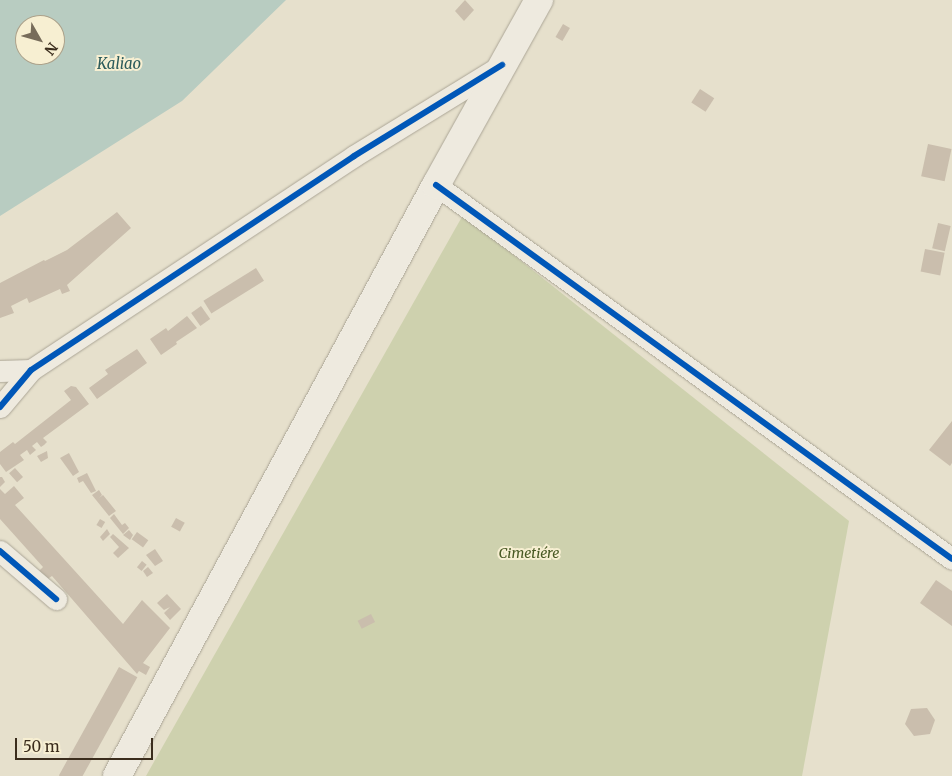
<!DOCTYPE html>
<meta charset="utf-8">
<style>
body{margin:0}
#map{position:relative;width:952px;height:776px;overflow:hidden;background:#e6e0cc;font-family:Merriweather,serif}
div>[style]{position:absolute}
[style*='--x']{left:calc(var(--x)*1px);top:calc(var(--y)*1px);width:calc(var(--w)*1px);rotate:calc(var(--a)*1deg)}
.cemetery>*{inset:0;background:#ced1ae}
.water>*{inset:0;background:#b8ccc1}
.building>*{inset:0;background:#cabead;transform-origin:0 0}
.roads{filter:drop-shadow(0 0 1px #aba596) drop-shadow(0 0 1px #aba596)}
.minor>*{height:21px;margin:-10.5px;padding:0 10.5px;transform-origin:10.5px;border-radius:10.5px;background:#eeeadf}
.secondary>*{height:28px;margin:-14px;padding:0 14px;transform-origin:14px;border-radius:14px;background:#eeeadf}
.cycleway>*{height:6px;margin:-3px;padding:0 3px;transform-origin:3px;border-radius:3px;background:#0057b8}
span{translate:-50% -50%;white-space:nowrap;text-align:center;line-height:1.15;-webkit-text-stroke:4px #f7efd2;paint-order:stroke}
.park-label{font-size:14px;color:#475822;font-style:italic}
.water-label{font-size:15px;color:#2b5b5b;font-style:italic}
.north{position:absolute;left:15px;top:15px;width:50px;height:50px;box-sizing:border-box;background:#f7efd2;border:1px solid #aca18a;border-radius:50%;rotate:128deg;font-size:14px;font-weight:700;line-height:20px;text-align:center;color:#3b2d1d}
.north::after{content:'';display:block;margin:auto;width:18px;height:22px;background:#776c5a;clip-path:polygon(50% 0,100% 100%,50% 72%,0 100%)}
.scale{position:absolute;left:15px;top:738px;width:138px;height:22px;box-sizing:border-box;border:2px solid #3b2d1d;border-top:0;padding-left:6px;font-size:15px;line-height:18px;white-space:nowrap;color:#3b2d1d;-webkit-text-stroke:4px #f7efd2;paint-order:stroke}
</style>
<div id="map">
<div class="cemetery">
<i style="clip-path:polygon(463px 215px,849px 521px,802px 776px,146px 776px)"></i>
</div>
<div class="water">
<i style="clip-path:polygon(evenodd,0 0,286px 0,182px 101px,0 216px,0 0,25px 25px,55px 25px,55px 55px,25px 55px,25px 25px)"></i>
</div>
<div class="building">
<i style="clip-path:polygon(465px 0,474px 10px,464px 21px,455px 11px)"></i>
<i style="left:563px;top:24px;width:8px;height:15px;rotate:30deg"></i>
<i style="left:700px;top:89px;width:17px;height:16px;rotate:33deg"></i>
<i style="left:928px;top:144px;width:24px;height:33px;rotate:12deg"></i>
<i style="clip-path:polygon(117px 212px,131px 228px,67px 285px,70px 291px,62px 294px,60px 289px,29px 303px,27px 298px,11px 306px,14px 313px,0 318px,0 283px,44px 260px,45px 261px,67px 250px)"></i>
<i style="left:938px;top:223px;width:13px;height:26px;rotate:13deg"></i>
<i style="left:925px;top:249px;width:20px;height:23px;rotate:11deg"></i>
<i style="left:256px;top:268px;width:15px;height:62px;rotate:58deg"></i>
<i style="left:201px;top:306px;width:16px;height:12px;rotate:55deg"></i>
<i style="clip-path:polygon(187px 316px,197px 328px,176px 342px,177px 344px,161px 355px,150px 339px,166px 328px,168px 331px)"></i>
<i style="clip-path:polygon(137px 349px,147px 363px,97px 399px,89px 388px,108px 374px,105px 370px)"></i>
<i style="clip-path:polygon(71px 386px,76px 387px,89px 404px,43px 438px,47px 442px,44px 445px,41px 447px,37px 442px,32px 446px,36px 450px,30px 455px,27px 450px,20px 455px,24px 460px,6px 472px,0 464px,0 452px,13px 442px,15px 444px,71px 400px,64px 391px)"></i>
<i style="clip-path:polygon(952px 421px,952px 463px,950px 466px,929px 450px)"></i>
<i style="clip-path:polygon(47px 451px,48px 458px,41px 462px,37px 456px)"></i>
<i style="clip-path:polygon(69px 453px,79px 472px,73px 476px,60px 458px)"></i>
<i style="left:15px;top:468px;width:12px;height:8px;rotate:48deg"></i>
<i style="clip-path:polygon(87px 473px,96px 491px,91px 493px,83px 481px,79px 483px,77px 478px)"></i>
<i style="clip-path:polygon(0 477px,2px 477px,5px 482px,0 487px)"></i>
<i style="clip-path:polygon(14px 486px,24px 498px,15px 505px,123px 624px,142px 600px,170px 628px,143px 663px,150px 667px,146px 675px,139px 671px,137px 674px,52px 576px,43px 582px,36px 574px,43px 567px,0 519px,0 489px,5px 494px)"></i>
<i style="clip-path:polygon(99px 490px,102px 495px,99px 498px,103px 495px,116px 511px,109px 516px,92px 495px)"></i>
<i style="clip-path:polygon(114px 514px,122px 525px,125px 523px,129px 528px,123px 534px,110px 518px)"></i>
<i style="left:176px;top:518px;width:10px;height:10px;rotate:29deg"></i>
<i style="left:100px;top:519px;width:6px;height:7px;rotate:31deg"></i>
<i style="clip-path:polygon(107px 529px,110px 534px,103px 541px,100px 537px)"></i>
<i style="clip-path:polygon(129px 530px,133px 535px,130px 540px,123px 535px)"></i>
<i style="left:137px;top:532px;width:14px;height:9px;rotate:36deg"></i>
<i style="clip-path:polygon(113px 534px,129px 548px,118px 558px,113px 553px,119px 547px,110px 537px)"></i>
<i style="clip-path:polygon(155px 549px,163px 561px,155px 566px,146px 555px)"></i>
<i style="left:142px;top:561px;width:6px;height:8px;rotate:39deg"></i>
<i style="clip-path:polygon(148px 567px,153px 573px,147px 577px,143px 571px)"></i>
<i style="clip-path:polygon(936px 580px,952px 591px,952px 626px,920px 603px)"></i>
<i style="clip-path:polygon(167px 594px,181px 609px,170px 620px,164px 613px,170px 607px,164px 610px,157px 603px)"></i>
<i style="left:371px;top:614px;width:9px;height:15px;rotate:63deg"></i>
<i style="left:119px;top:667px;width:21px;height:124px;rotate:29deg"></i>
<i style="clip-path:polygon(927px 708px,935px 720px,930px 734px,914px 736px,905px 724px,911px 709px)"></i>
</div>
<div class="roads">
<div class="minor">
<i style="--x:436;--y:185;--w:637;--a:35.93"></i>
<i style="--x:0;--y:371;--w:31;--a:-2"></i>
<i style="--x:0;--y:407;--w:48;--a:-50"></i>
<i style="--x:31;--y:370;--w:387;--a:-33.5"></i>
<i style="--x:354;--y:156;--w:174;--a:-31.6"></i>
<i style="--x:0;--y:551;--w:74;--a:40.6"></i>
</div>
<div class="secondary">
<i style="--x:117;--y:776;--w:672;--a:-61.64"></i>
<i style="--x:436;--y:185;--w:212;--a:-60.9"></i>
</div>
</div>
<div class="cycleway">
<i style="--x:436;--y:185;--w:637;--a:35.93"></i>
<i style="--x:0;--y:407;--w:48;--a:-50"></i>
<i style="--x:31;--y:370;--w:387;--a:-33.5"></i>
<i style="--x:354;--y:156;--w:174;--a:-31.6"></i>
<i style="--x:0;--y:551;--w:74;--a:40.6"></i>
</div>
<div class="park-label">
<span style="left:529px;top:553px">Cimetiére</span>
</div>
<div class="water-label">
<span style="left:119px;top:64px">Kaliao</span>
</div>
<div class="north">N</div>
<div class="scale">50 m</div>
</div>
